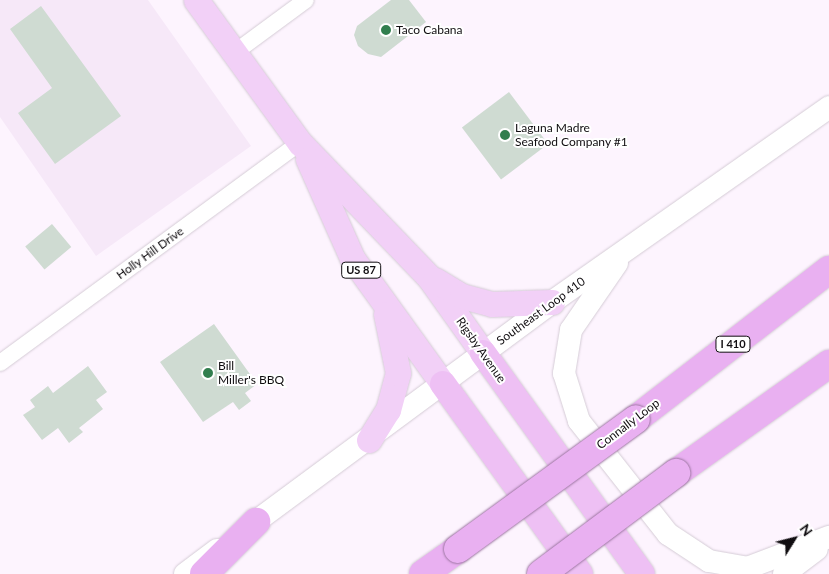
<!DOCTYPE html>
<style>
body{margin:0}
#map{position:relative;width:829px;height:574px;overflow:hidden;background:#fdf4fe;font-family:Lato,sans-serif}
div>[style]{position:absolute}
[style*='--x']{left:calc(var(--x)*1px);top:calc(var(--y)*1px);width:calc(var(--w)*1px);rotate:calc(var(--a)*1deg)}
.built>*{inset:0;background:#f6e8f8}
.building>*{inset:0;background:#cfdbd2;transform-origin:0 0}
.roads{filter:drop-shadow(0 0 1px #d5ccd6) drop-shadow(0 0 1px #d5ccd6)}
.minor>*{height:16px;margin:-8px;padding:0 8px;transform-origin:8px;border-radius:8px;background:#fff}
.secondary>*{height:22px;margin:-11px;padding:0 11px;transform-origin:11px;border-radius:11px;background:#fff}
.primary>*{height:25px;margin:-12.5px;padding:0 12.5px;transform-origin:12.5px;border-radius:12.5px;background:#f2d0f7}
.trunk>*{height:26px;margin:-13px;padding:0 13px;transform-origin:13px;border-radius:13px;background:#eec0f4}
.motorway>*{height:28px;margin:-14px;padding:0 14px;transform-origin:14px;border-radius:14px;background:#e9b0f1}
.bridges{filter:drop-shadow(0 0 1px #9d77a2) drop-shadow(0 0 1px #9d77a2)}
.motorway-bridge>*{height:28px;margin:-14px;padding:0 14px;transform-origin:14px;border-radius:14px;background:#e9b0f1}
.dots>*{width:14px;height:14px;translate:-50% -50%;box-sizing:border-box;border:2px solid #fff;border-radius:50%}
span{translate:-50% -50%;white-space:nowrap;text-align:center;line-height:1.15;-webkit-text-stroke:4px #fff;paint-order:stroke}
.shield-label span{padding:1px 4px;background:#fff;border:1px solid;border-radius:4px;-webkit-text-stroke-width:0}
.shield-label{font-size:11px;color:#100d10;font-weight:700}
.poi-label{font-size:12px;color:#100d10}
.left{translate:0 -50%;text-align:left}
.street-label{font-size:12px;color:#100d10}
.north{position:absolute;left:769px;top:514px;width:50px;height:50px;-webkit-text-stroke:4px #fff;paint-order:stroke;rotate:54deg;font-size:14px;font-weight:700;line-height:20px;text-align:center;color:#100d10}
.north::after{content:'';display:block;margin:auto;width:18px;height:22px;background:#100d10;clip-path:polygon(50% 0,100% 100%,50% 72%,0 100%)}
</style>
<div id="map">
<div class="built">
<i style="clip-path:polygon(0 0,148px 0,251px 146px,96px 256px,0 117px)"></i>
</div>
<div class="building">
<i style="clip-path:polygon(391px 0,409px 0,426px 22px,381px 57px,368px 54px,358px 46px,354px 35px,357px 26px)"></i>
<i style="clip-path:polygon(41px 6px,121px 116px,55px 164px,18px 113px,52px 88px,10px 29px)"></i>
<i style="left:509px;top:92px;width:65px;height:59px;rotate:53deg"></i>
<i style="left:52px;top:224px;width:30px;height:35px;rotate:50deg"></i>
<i style="clip-path:polygon(214px 324px,257px 384px,245px 393px,251px 401px,239px 410px,233px 402px,203px 422px,160px 362px)"></i>
<i style="clip-path:polygon(88px 366px,107px 392px,96px 400px,103px 409px,79px 428px,83px 432px,69px 443px,58px 428px,42px 440px,23px 415px,35px 407px,30px 400px,48px 386px,53px 393px)"></i>
</div>
<div class="roads">
<div class="minor">
<i style="--x:234;--y:53;--w:89;--a:-36.4"></i>
<i style="--x:0;--y:363;--w:372;--a:-36.3"></i>
</div>
<div class="secondary">
<i style="--x:617;--y:263;--w:81;--a:124.5"></i>
<i style="--x:571;--y:330;--w:44;--a:99.2"></i>
<i style="--x:564;--y:373;--w:50;--a:72.6"></i>
<i style="--x:579;--y:421;--w:144;--a:51.8"></i>
<i style="--x:668;--y:534;--w:49;--a:33.4"></i>
<i style="--x:709;--y:561;--w:39;--a:10"></i>
<i style="--x:747;--y:568;--w:88;--a:-20.7"></i>
<i style="--x:243;--y:531;--w:385;--a:-36.5"></i>
<i style="--x:552;--y:302;--w:339;--a:-35.1"></i>
<i style="--x:185;--y:574;--w:40;--a:-37"></i>
<i style="--x:784;--y:574;--w:41;--a:-37.1"></i>
</div>
<div class="primary">
<i style="--x:196;--y:0;--w:177;--a:54"></i>
<i style="--x:300;--y:143;--w:186;--a:46.1"></i>
<i style="--x:429;--y:277;--w:93;--a:54.6"></i>
<i style="--x:308;--y:159;--w:108;--a:66"></i>
<i style="--x:352;--y:258;--w:155;--a:54.2"></i>
<i style="--x:435;--y:280;--w:31;--a:31"></i>
<i style="--x:462;--y:296;--w:31;--a:15"></i>
<i style="--x:492;--y:304;--w:60;--a:-1.9"></i>
<i style="--x:369;--y:440;--w:36;--a:-58"></i>
<i style="--x:388;--y:410;--w:38;--a:-75"></i>
<i style="--x:398;--y:373;--w:60;--a:-101.5"></i>
</div>
<div class="trunk">
<i style="--x:483;--y:353;--w:272;--a:54.3"></i>
<i style="--x:443;--y:384;--w:234;--a:54.2"></i>
</div>
<div class="motorway">
<i style="--x:636;--y:419;--w:244;--a:-37.7"></i>
<i style="--x:676;--y:473;--w:188;--a:-35.5"></i>
<i style="--x:204;--y:574;--w:74;--a:-45"></i>
<i style="--x:423;--y:574;--w:43;--a:-35.5"></i>
</div>
</div>
<div class="bridges">
<div class="motorway-bridge">
<i style="--x:458;--y:549;--w:220;--a:-36.1"></i>
<i style="--x:541;--y:574;--w:169;--a:-36.8"></i>
</div>
</div>
<div class="dots">
<i style="left:386px;top:30px;background:#317e4e"></i>
<i style="left:505px;top:135px;background:#317e4e"></i>
<i style="left:208px;top:373px;background:#317e4e"></i>
</div>
<div class="shield-label">
<span style="left:361px;top:270px">US 87</span>
<span style="left:733px;top:344px">I 410</span>
</div>
<div class="poi-label">
<span class="left" style="left:396px;top:30px">Taco Cabana</span>
<span class="left" style="left:515px;top:135px">Laguna Madre<br>Seafood Company #1</span>
<span class="left" style="left:218px;top:373px">Bill<br>Miller's BBQ</span>
</div>
<div class="street-label">
<span style="left:150px;top:253px;rotate:-36deg">Holly Hill Drive</span>
<span style="left:541px;top:311px;rotate:-36deg">Southeast Loop 410</span>
<span style="left:481px;top:350px;rotate:55deg">Rigsby Avenue</span>
<span style="left:628px;top:424px;rotate:-37deg">Connally Loop</span>
</div>
<div class="north">N</div>
</div>
